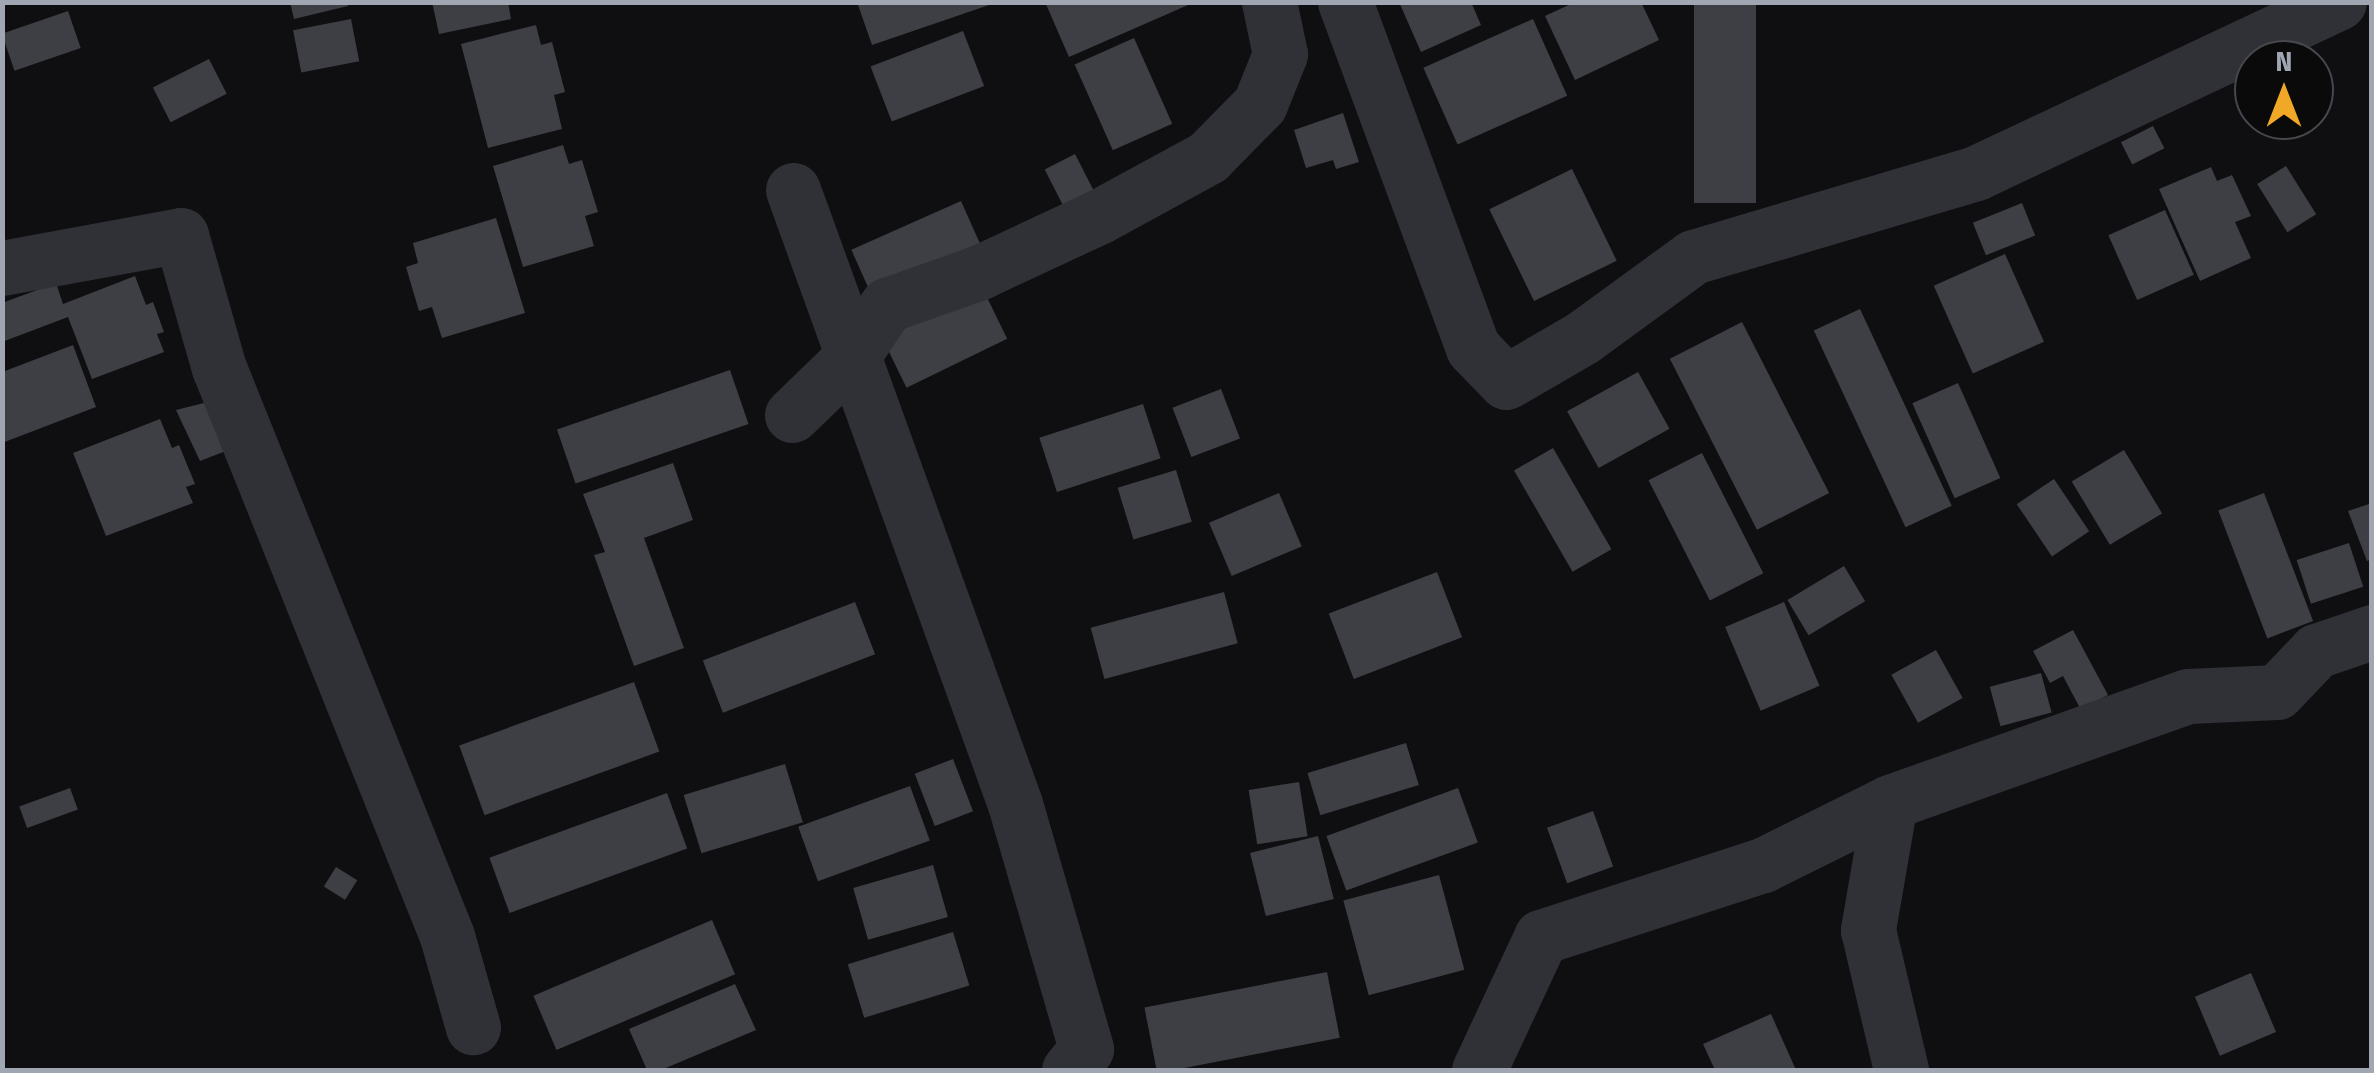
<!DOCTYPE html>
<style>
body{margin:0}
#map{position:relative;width:2374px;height:1073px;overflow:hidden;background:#0f0f11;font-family:"Fira Sans Condensed",sans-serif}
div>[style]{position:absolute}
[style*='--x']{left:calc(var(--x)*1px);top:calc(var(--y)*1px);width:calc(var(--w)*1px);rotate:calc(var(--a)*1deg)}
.building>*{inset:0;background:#3e3f44;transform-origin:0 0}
.minor>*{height:55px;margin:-27.5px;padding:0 27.5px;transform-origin:27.5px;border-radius:27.5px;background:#303136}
span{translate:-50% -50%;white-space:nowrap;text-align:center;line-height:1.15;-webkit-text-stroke:9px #0a0a0b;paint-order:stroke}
.frame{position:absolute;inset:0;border:5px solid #a0a6b2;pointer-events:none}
.north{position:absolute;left:2234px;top:40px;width:100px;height:100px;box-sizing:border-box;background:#0a0a0b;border:2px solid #46484e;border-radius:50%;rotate:0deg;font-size:28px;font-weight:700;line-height:40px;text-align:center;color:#a0a6b2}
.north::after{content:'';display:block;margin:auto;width:35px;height:45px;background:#f1a827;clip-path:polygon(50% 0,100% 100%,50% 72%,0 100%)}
</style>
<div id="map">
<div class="building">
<i style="clip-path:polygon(290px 2px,348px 2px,348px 6px,294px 19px)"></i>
<i style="clip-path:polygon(432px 2px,508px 2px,511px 19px,439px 34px)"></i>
<i style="clip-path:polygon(857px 2px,995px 2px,995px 3px,872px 45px)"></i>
<i style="clip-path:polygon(1045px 2px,1195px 2px,1069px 57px)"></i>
<i style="clip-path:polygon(1399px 2px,1471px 2px,1481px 25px,1421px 52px)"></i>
<i style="clip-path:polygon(1575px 2px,1641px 2px,1659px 40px,1575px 80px,1545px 16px)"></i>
<i style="left:1694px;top:2px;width:62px;height:201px"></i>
<i style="left:68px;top:11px;width:39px;height:70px;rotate:71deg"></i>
<i style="left:351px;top:19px;width:43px;height:59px;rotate:79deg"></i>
<i style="left:1533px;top:19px;width:84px;height:120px;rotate:66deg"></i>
<i style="clip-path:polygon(536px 25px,541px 45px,552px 42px,565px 92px,554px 95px,562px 129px,488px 148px,461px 44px)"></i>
<i style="left:963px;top:31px;width:59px;height:99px;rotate:69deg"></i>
<i style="left:1134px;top:38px;width:94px;height:65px;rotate:66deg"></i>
<i style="left:209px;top:59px;width:39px;height:63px;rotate:63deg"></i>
<i style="clip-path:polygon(1343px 113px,1359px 162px,1336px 169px,1333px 160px,1306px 168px,1294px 130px)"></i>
<i style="left:2153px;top:126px;width:25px;height:36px;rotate:63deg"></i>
<i style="clip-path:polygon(563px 145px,569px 164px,582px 160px,598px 212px,585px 216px,594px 246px,523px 267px,493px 166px)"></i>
<i style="left:1075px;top:154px;width:61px;height:34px;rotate:63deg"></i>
<i style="left:2286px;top:166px;width:57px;height:34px;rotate:58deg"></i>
<i style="clip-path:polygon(2211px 167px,2217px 181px,2232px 175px,2251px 216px,2235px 222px,2251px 258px,2200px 281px,2159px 189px)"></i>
<i style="left:1572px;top:169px;width:102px;height:92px;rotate:64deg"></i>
<i style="left:961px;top:201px;width:61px;height:120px;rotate:66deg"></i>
<i style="left:2022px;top:203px;width:35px;height:53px;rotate:68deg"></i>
<i style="left:2165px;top:210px;width:71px;height:62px;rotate:66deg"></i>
<i style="clip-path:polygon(496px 218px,525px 313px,442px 338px,432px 307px,419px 311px,406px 267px,418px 263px,413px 243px)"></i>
<i style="left:2005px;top:254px;width:96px;height:78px;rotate:66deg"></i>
<i style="clip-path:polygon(135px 276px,146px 305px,153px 302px,164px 332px,157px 334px,164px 352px,92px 379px,68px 317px,2px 342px,2px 303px,56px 283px,63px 304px)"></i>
<i style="left:980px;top:283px;width:62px;height:112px;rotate:64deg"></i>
<i style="left:1860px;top:309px;width:217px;height:51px;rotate:65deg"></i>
<i style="left:1742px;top:322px;width:192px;height:81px;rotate:63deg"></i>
<i style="clip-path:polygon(73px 345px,96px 407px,2px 443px,5px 371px)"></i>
<i style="left:730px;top:370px;width:57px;height:183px;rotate:71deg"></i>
<i style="left:1638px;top:372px;width:65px;height:81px;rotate:61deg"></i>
<i style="left:1958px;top:383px;width:104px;height:50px;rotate:66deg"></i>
<i style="left:1221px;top:389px;width:53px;height:52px;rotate:69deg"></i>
<i style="clip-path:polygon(212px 401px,231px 449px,200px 461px,176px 410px)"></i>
<i style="left:1143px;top:404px;width:57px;height:109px;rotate:72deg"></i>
<i style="clip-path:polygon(160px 419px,172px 448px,179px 445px,195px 484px,186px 487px,193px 503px,106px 536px,73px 453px)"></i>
<i style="left:1553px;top:448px;width:117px;height:45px;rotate:60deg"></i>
<i style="left:2124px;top:450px;width:74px;height:61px;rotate:59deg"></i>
<i style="left:1702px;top:453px;width:135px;height:60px;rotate:63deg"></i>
<i style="clip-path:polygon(673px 463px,693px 520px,644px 538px,684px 648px,634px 666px,594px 555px,605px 552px,583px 494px)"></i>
<i style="left:1176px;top:470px;width:54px;height:61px;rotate:73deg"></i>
<i style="left:2054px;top:479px;width:63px;height:45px;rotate:56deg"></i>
<i style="left:1279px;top:493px;width:58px;height:76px;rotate:67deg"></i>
<i style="left:2264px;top:493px;width:137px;height:49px;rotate:69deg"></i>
<i style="clip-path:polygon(2372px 503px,2372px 559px,2367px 561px,2348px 511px)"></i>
<i style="left:2349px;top:543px;width:46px;height:55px;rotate:72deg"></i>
<i style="left:1844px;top:566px;width:41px;height:66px;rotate:59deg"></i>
<i style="left:1437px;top:572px;width:70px;height:116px;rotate:69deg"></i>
<i style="left:1224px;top:592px;width:53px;height:138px;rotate:75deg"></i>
<i style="left:855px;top:602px;width:56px;height:163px;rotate:69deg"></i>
<i style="left:1784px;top:602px;width:91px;height:64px;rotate:67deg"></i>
<i style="clip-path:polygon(2073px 630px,2108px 695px,2081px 710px,2063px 676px,2050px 683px,2033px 651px)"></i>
<i style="left:1936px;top:650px;width:55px;height:51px;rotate:61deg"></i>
<i style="left:2041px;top:673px;width:41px;height:53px;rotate:75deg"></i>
<i style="left:634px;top:682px;width:74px;height:186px;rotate:70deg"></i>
<i style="left:1406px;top:743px;width:44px;height:103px;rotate:73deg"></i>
<i style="left:953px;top:759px;width:56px;height:41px;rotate:69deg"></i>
<i style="left:785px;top:764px;width:61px;height:106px;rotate:73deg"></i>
<i style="left:1299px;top:782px;width:55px;height:51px;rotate:81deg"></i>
<i style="left:910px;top:786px;width:58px;height:119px;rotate:70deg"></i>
<i style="left:70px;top:788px;width:23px;height:54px;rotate:70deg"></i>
<i style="left:1458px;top:788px;width:58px;height:140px;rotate:70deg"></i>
<i style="left:667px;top:793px;width:59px;height:189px;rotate:70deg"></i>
<i style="left:1593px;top:811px;width:59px;height:49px;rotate:70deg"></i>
<i style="left:1318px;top:836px;width:65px;height:70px;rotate:76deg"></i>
<i style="left:933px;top:865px;width:54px;height:83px;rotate:74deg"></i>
<i style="left:336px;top:867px;width:25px;height:23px;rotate:32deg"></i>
<i style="left:1439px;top:875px;width:98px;height:99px;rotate:75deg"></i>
<i style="left:712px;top:920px;width:59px;height:194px;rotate:67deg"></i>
<i style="left:953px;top:932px;width:56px;height:110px;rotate:73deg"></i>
<i style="left:1327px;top:972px;width:67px;height:186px;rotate:79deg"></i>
<i style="left:2251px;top:973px;width:64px;height:61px;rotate:67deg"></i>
<i style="clip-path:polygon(735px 984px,756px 1030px,661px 1070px,647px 1070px,629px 1029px)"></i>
<i style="clip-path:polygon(1771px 1014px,1796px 1070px,1715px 1070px,1703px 1044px)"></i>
</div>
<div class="minor">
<i style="--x:1345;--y:2;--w:369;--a:69.7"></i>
<i style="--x:1473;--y:348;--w:47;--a:45.9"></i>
<i style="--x:1506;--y:382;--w:88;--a:-30.1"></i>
<i style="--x:1582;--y:338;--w:137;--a:-36.1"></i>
<i style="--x:1693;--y:257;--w:295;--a:-16.5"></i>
<i style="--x:1976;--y:173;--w:401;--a:-25.2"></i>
<i style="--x:793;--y:190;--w:653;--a:70.12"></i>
<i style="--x:1015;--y:804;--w:255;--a:73.8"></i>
<i style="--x:1086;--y:1049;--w:27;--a:129"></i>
<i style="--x:2;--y:268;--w:182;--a:-10.4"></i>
<i style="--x:181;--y:235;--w:138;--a:74.1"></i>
<i style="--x:219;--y:368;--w:612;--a:68.13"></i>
<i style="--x:447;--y:936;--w:95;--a:74.1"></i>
<i style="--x:792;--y:415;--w:83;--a:-44"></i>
<i style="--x:852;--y:357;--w:63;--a:-56.1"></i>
<i style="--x:887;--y:305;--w:99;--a:-19.5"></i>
<i style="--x:980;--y:272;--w:132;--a:-25"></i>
<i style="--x:1100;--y:216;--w:123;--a:-28.6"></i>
<i style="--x:1208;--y:157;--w:74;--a:-45.5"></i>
<i style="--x:1260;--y:104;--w:54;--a:-68.2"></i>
<i style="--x:1280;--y:54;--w:53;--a:-101.9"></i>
<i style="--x:1890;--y:802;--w:130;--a:99.8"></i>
<i style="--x:1868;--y:930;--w:144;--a:76.7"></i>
<i style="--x:1479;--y:1070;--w:147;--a:-65"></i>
<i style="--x:1541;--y:937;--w:233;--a:-18"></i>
<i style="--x:1763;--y:865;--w:142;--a:-26.4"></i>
<i style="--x:1890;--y:802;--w:316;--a:-19.6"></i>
<i style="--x:2188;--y:696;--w:89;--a:-2.6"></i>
<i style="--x:2277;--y:692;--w:57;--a:-46.4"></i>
<i style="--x:2316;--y:651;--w:59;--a:-18.7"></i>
</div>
<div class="frame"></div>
<div class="north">N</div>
</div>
